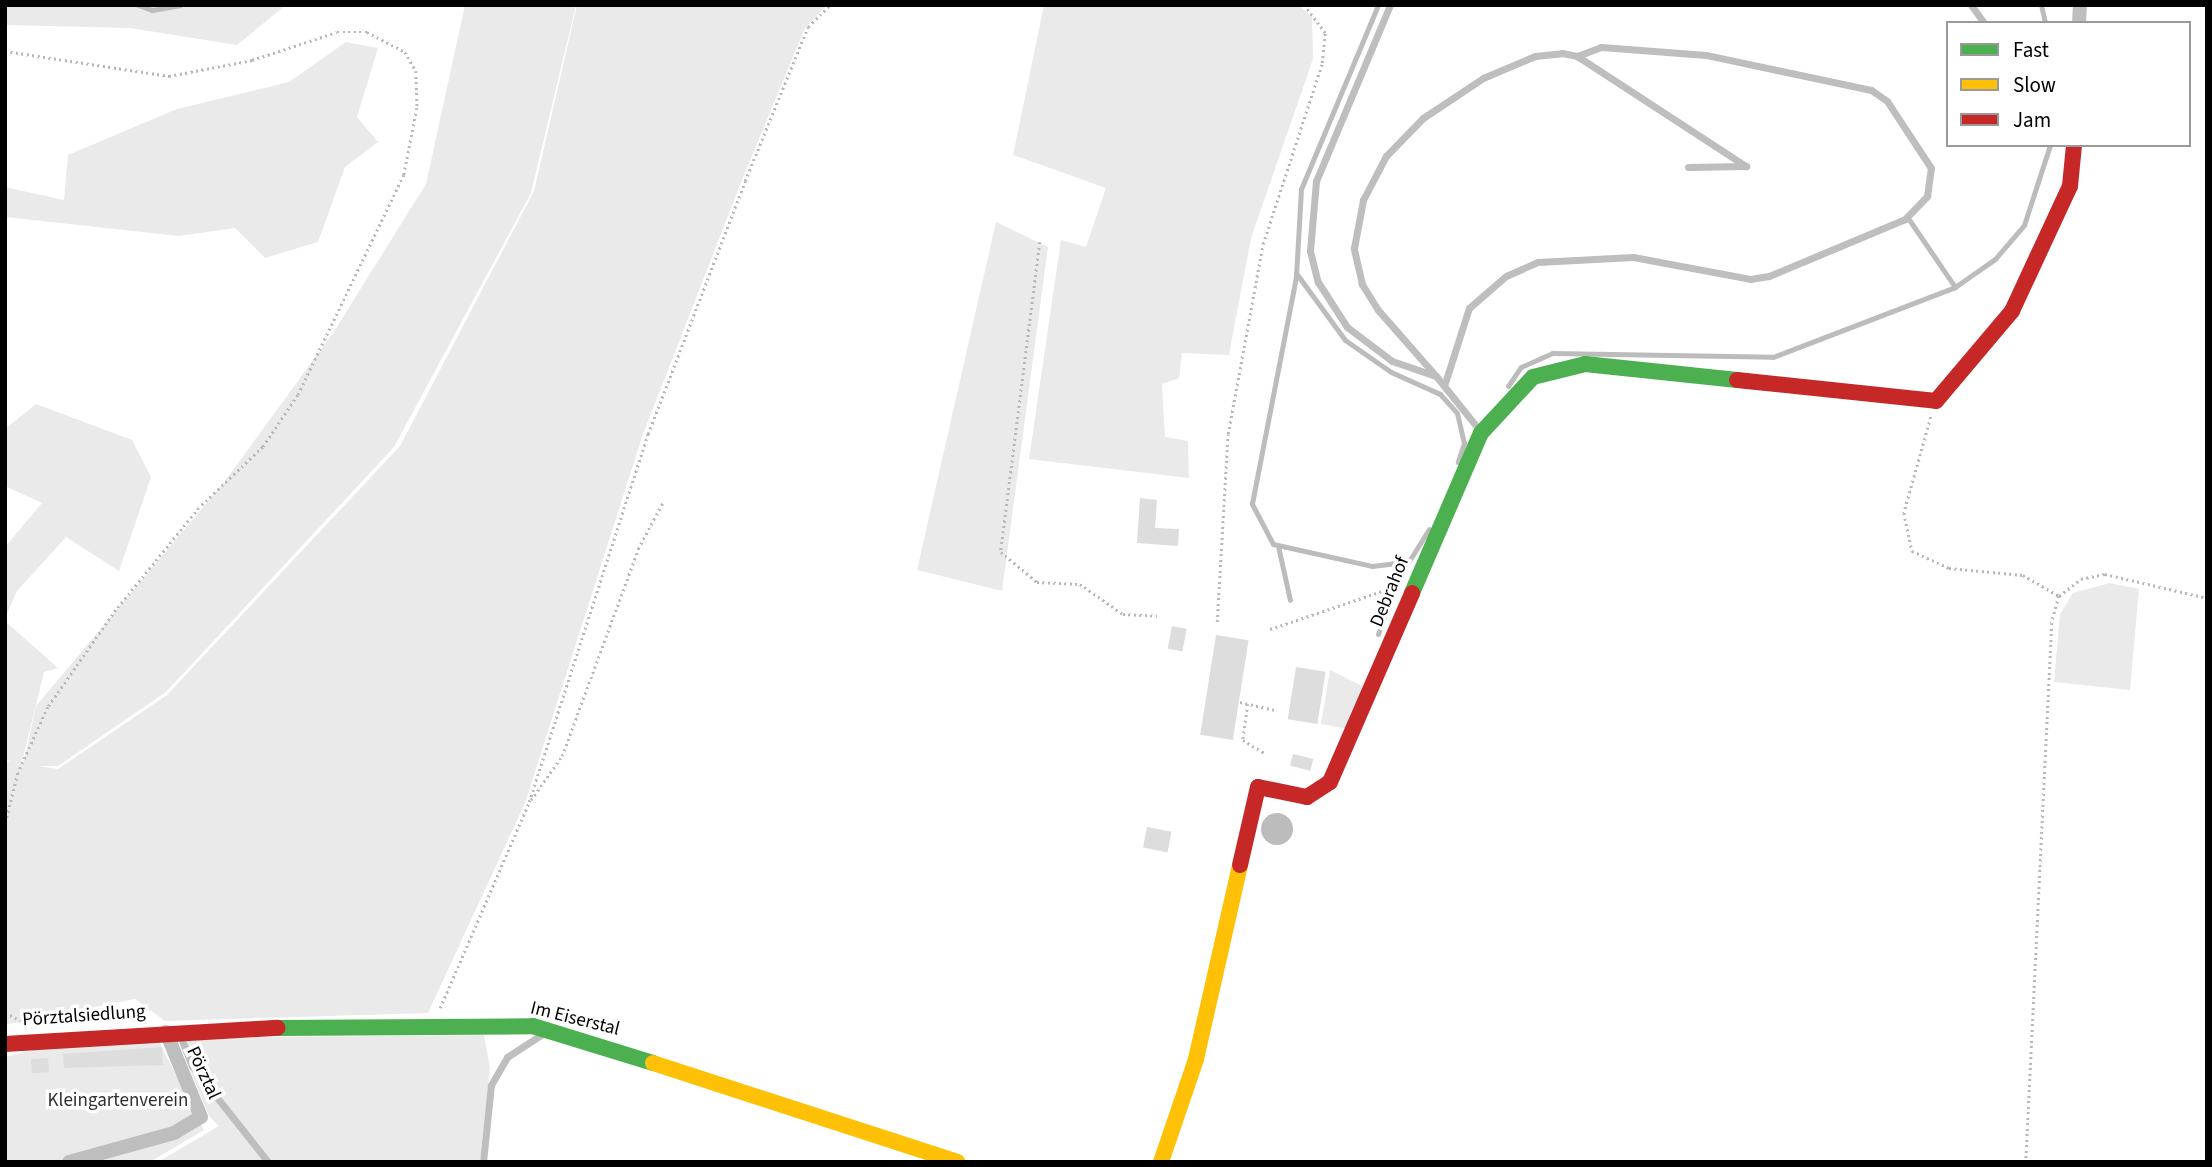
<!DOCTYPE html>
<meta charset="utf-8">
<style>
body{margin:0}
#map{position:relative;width:2212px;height:1167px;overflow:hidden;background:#fff;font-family:"Source Sans 3",sans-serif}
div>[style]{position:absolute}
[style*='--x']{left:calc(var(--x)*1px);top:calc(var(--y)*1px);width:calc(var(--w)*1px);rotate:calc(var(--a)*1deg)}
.green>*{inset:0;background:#eaeaea}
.water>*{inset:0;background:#bcbcbc}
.round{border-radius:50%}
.stream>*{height:5px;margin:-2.5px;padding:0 2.5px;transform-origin:2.5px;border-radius:2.5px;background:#bcbcbc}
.building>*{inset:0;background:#ddd;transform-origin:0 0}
.path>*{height:2.5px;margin-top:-1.25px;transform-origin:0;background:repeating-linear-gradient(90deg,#b8b8b8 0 2px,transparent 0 5.5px)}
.lane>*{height:7px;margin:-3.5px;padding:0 3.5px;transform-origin:3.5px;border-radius:3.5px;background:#bebebe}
.street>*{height:14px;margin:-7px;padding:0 7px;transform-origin:7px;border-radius:7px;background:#bebebe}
.fast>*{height:16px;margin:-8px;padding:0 8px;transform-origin:8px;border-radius:8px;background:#4caf50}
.slow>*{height:16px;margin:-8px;padding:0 8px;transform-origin:8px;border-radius:8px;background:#ffc107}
.jam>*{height:16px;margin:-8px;padding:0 8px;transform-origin:8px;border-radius:8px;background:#c62828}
span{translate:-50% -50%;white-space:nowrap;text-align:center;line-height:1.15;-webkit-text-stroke:7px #fff;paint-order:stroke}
.street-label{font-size:19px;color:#000}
.park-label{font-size:19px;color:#303030}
.frame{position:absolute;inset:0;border:7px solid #000;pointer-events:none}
.legend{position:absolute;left:1946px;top:21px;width:245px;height:126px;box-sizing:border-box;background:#fff;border:2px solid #999;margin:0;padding:9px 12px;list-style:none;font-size:21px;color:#000}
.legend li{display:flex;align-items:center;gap:14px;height:35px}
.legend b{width:35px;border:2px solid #999}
</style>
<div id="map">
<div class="green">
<i style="clip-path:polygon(5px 5px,286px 5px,237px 45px,130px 28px,5px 25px)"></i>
<i style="clip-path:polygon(465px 5px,576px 5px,531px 193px,394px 447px,166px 692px,58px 766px,23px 766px,36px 706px,225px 481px,333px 333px,426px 184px)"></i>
<i style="clip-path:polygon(577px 5px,827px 5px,805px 28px,742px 180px,643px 434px,525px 803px,428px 1013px,165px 1021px,135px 999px,5px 1025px,5px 761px,58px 769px,167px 695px,400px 446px,534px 191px)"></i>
<i style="clip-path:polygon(1044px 5px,1299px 5px,1312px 17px,1313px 59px,1251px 238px,1229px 355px,1182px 353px,1179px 378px,1162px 384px,1165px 437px,1188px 441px,1189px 478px,1029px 459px,1061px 240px,1086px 247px,1106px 188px,1013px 155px)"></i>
<i style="clip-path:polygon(346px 42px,378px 48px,357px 117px,378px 142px,345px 167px,318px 242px,265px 258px,235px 228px,179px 236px,5px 217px,5px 187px,64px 200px,68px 155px,177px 109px,289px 82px)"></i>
<i style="clip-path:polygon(996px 222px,1048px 247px,1002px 591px,917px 570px)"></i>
<i style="clip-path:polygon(36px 404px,132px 440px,151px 477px,119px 571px,66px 537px,17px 591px,5px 618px,5px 547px,42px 503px,5px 486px,5px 429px)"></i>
<i style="clip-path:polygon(2110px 583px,2139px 589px,2130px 690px,2054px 682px,2060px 614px,2073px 593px)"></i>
<i style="clip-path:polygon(5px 621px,58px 668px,44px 672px,21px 766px,5px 759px)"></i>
<i style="clip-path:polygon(1330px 670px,1366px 688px,1348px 729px,1321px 724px)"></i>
<i style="clip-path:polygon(484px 1035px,490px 1068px,480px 1162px,158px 1162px,219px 1126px,209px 1116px,177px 1038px)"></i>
<i style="clip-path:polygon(157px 1038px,204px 1130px,150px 1162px,5px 1162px,5px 1057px,52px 1045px)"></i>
</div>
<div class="water">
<i class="round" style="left:1261px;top:813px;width:32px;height:32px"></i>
</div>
<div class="stream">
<i style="--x:138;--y:5;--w:15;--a:20"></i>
<i style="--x:152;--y:10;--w:29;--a:-10"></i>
<i style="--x:1378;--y:5;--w:199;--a:112.7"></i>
<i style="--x:1301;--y:189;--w:88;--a:93.3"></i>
<i style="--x:1296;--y:277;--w:231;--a:101"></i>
<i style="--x:1252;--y:504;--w:45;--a:62.3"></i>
<i style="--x:1273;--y:544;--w:101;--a:12.5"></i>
<i style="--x:1372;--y:566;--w:35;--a:-7"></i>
<i style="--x:2041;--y:5;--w:18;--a:77"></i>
<i style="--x:1910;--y:221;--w:80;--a:55.7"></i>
<i style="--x:1296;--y:273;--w:83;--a:53.8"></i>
<i style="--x:1345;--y:340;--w:56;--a:34.8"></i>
<i style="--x:1391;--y:372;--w:54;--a:24.2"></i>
<i style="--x:1440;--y:394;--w:25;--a:48"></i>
<i style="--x:1457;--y:413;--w:31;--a:77"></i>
<i style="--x:1464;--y:443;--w:20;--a:108"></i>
<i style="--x:1508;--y:386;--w:23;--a:-56"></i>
<i style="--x:1521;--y:367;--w:35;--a:-24"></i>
<i style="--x:1553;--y:353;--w:220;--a:1"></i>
<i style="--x:1773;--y:357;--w:195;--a:-21"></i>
<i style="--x:1955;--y:287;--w:49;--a:-35"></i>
<i style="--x:1995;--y:259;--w:45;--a:-49.5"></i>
<i style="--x:2024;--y:225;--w:84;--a:-72"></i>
<i style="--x:1278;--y:546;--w:55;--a:77.5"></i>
<i style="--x:1401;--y:574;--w:53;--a:-58.1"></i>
<i style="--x:1378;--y:634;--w:44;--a:-69.9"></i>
</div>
<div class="building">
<i style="clip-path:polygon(1140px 498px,1157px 500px,1155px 528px,1179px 529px,1178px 546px,1137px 543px)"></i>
<i style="left:1172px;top:626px;width:15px;height:23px;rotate:11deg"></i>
<i style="left:1216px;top:635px;width:33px;height:101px;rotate:9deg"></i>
<i style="left:1296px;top:667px;width:30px;height:53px;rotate:9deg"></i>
<i style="left:1293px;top:754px;width:21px;height:12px;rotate:14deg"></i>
<i style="left:1147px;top:827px;width:25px;height:21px;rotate:11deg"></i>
<i style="clip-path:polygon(162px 1047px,163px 1065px,64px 1068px,63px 1054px)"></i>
<i style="left:48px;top:1058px;width:14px;height:17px;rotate:86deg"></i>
</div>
<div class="path">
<i style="--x:5;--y:51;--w:166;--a:8.7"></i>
<i style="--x:169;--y:76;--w:85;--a:-10.9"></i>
<i style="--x:252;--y:60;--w:89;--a:-18.2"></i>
<i style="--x:337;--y:32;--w:30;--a:0"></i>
<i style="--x:367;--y:32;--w:43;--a:27.8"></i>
<i style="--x:405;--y:52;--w:22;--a:60"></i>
<i style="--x:416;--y:71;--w:37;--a:88"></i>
<i style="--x:417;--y:108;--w:68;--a:101"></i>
<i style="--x:404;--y:175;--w:244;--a:115.7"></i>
<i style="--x:298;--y:395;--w:63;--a:123.9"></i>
<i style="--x:263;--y:447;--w:88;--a:136.4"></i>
<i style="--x:199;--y:508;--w:132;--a:129.1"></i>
<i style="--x:116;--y:610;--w:118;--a:125"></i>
<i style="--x:48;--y:707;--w:72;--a:114.4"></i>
<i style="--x:18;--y:773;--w:54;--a:104"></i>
<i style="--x:1040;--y:242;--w:312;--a:97.2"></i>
<i style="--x:1001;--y:552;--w:47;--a:39.8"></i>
<i style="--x:1037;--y:582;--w:43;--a:2.7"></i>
<i style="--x:1080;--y:584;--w:52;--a:34.9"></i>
<i style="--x:1123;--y:614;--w:34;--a:3"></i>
<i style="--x:1931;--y:417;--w:100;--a:105.7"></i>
<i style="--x:1904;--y:513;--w:39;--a:78"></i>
<i style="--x:1912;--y:551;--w:41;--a:24.7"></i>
<i style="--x:1949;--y:568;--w:74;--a:5.4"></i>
<i style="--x:2023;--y:575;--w:42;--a:30.3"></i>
<i style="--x:2059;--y:596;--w:28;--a:105"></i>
<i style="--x:2052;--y:623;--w:540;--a:92.76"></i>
<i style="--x:2059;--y:596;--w:28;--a:-38"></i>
<i style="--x:2081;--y:579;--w:25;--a:-12"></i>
<i style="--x:2105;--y:574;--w:105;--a:13.2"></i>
<i style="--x:1217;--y:622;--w:188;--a:-86.7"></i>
<i style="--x:1228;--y:434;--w:193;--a:-79.6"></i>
<i style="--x:1263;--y:244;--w:190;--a:-71.9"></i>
<i style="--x:1322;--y:63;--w:30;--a:-84"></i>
<i style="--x:1325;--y:33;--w:35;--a:-127"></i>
<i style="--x:1270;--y:629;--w:131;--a:-18.7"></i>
<i style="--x:1240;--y:702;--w:35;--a:13"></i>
<i style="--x:1248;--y:704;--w:36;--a:98"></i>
<i style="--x:1243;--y:740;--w:26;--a:31"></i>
<i style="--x:531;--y:800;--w:54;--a:-54.8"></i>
<i style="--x:562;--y:756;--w:221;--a:-69.8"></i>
<i style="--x:638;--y:549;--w:53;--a:-62"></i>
<i style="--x:440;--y:1008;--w:224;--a:-66.6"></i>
<i style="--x:529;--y:802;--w:387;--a:-72.1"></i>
<i style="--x:648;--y:434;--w:271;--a:-69"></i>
<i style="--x:745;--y:181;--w:166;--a:-67.8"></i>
<i style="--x:808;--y:27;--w:31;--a:-45"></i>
<i style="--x:5;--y:1013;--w:26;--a:25"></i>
</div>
<div class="lane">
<i style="--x:1390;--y:5;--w:191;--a:112.8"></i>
<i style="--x:1316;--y:181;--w:70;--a:94.9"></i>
<i style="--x:1310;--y:251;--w:32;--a:76"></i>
<i style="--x:1318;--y:282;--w:54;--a:57.2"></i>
<i style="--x:1347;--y:327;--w:56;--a:37.1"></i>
<i style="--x:1392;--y:361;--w:46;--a:18.8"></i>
<i style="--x:1436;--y:376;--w:72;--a:51.2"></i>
<i style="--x:1971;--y:5;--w:22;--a:54"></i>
<i style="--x:1436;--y:376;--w:88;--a:-131.3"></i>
<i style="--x:1378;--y:310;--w:31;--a:-122"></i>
<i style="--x:1362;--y:284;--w:37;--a:-103"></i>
<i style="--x:1354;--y:248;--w:49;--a:-79.4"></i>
<i style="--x:1363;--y:200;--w:50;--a:-62.4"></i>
<i style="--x:1386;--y:156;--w:53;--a:-45.8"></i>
<i style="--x:1423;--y:118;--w:72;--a:-33.7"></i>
<i style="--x:1483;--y:78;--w:56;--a:-22.9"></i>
<i style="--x:1535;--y:56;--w:27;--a:-6"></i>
<i style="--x:1562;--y:53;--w:15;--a:11"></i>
<i style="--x:1577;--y:56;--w:202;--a:33.1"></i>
<i style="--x:1746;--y:166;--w:58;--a:179"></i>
<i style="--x:1445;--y:383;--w:79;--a:-72.3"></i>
<i style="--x:1469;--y:308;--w:49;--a:-40.9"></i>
<i style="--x:1506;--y:276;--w:35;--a:-24"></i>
<i style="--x:1538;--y:262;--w:95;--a:-3"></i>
<i style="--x:1633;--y:257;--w:119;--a:10.6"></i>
<i style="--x:1750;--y:279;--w:19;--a:-9"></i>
<i style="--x:1769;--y:276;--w:147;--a:-22.7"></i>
<i style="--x:1905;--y:219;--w:32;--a:-46"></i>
<i style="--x:1927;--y:196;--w:28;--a:-82"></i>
<i style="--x:1931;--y:168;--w:80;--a:-123.3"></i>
<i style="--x:1887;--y:101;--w:19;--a:-145"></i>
<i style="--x:1871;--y:90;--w:169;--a:-168"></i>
<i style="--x:1706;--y:55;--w:105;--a:-175.6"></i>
<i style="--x:1601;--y:47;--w:26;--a:159"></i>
<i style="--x:180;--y:1035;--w:33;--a:69"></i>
<i style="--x:192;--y:1066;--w:122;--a:51.6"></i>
<i style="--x:483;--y:1162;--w:77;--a:-84.1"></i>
<i style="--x:491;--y:1085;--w:32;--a:-60"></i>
<i style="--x:507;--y:1057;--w:44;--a:-33"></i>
</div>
<div class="street">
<i style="--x:2079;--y:23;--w:18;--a:-87"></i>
<i style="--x:69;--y:1162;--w:109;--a:-15.4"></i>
<i style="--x:174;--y:1133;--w:31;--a:-31"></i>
<i style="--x:201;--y:1117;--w:92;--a:-112.4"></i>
</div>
<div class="fast">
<i style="--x:1412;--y:593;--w:174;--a:-66.7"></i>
<i style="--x:1481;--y:433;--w:76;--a:-47.1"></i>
<i style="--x:1533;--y:377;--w:54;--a:-14"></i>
<i style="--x:1585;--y:364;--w:153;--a:6"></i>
<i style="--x:278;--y:1028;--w:255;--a:-0.4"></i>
<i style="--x:533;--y:1026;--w:126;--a:17.1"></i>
</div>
<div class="slow">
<i style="--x:653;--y:1063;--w:320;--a:18"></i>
<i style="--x:1161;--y:1162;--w:109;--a:-71.2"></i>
<i style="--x:1196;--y:1059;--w:199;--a:-77.2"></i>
</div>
<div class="jam">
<i style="--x:1737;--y:380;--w:200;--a:6"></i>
<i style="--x:1936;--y:401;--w:118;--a:-49.8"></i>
<i style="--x:2012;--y:311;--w:138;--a:-65.1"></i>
<i style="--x:2070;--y:186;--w:41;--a:-84.4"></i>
<i style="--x:1240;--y:865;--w:80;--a:-77"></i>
<i style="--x:1258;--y:787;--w:50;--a:11.5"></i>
<i style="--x:1307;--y:797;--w:27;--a:-33"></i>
<i style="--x:1330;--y:782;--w:206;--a:-66.5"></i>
<i style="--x:5;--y:1044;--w:273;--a:-3.4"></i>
</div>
<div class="street-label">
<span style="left:1390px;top:592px;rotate:-68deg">Debrahof</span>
<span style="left:84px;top:1016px;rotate:-4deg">Pörztalsiedlung</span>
<span style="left:575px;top:1019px;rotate:14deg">Im Eiserstal</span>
<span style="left:203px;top:1073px;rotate:65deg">Pörztal</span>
</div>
<div class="park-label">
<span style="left:118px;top:1101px">Kleingartenverein</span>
</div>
<div class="frame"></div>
<ul class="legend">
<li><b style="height:9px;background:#4caf50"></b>Fast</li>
<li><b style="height:9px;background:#ffc107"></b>Slow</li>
<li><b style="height:9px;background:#c62828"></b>Jam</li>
</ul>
</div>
